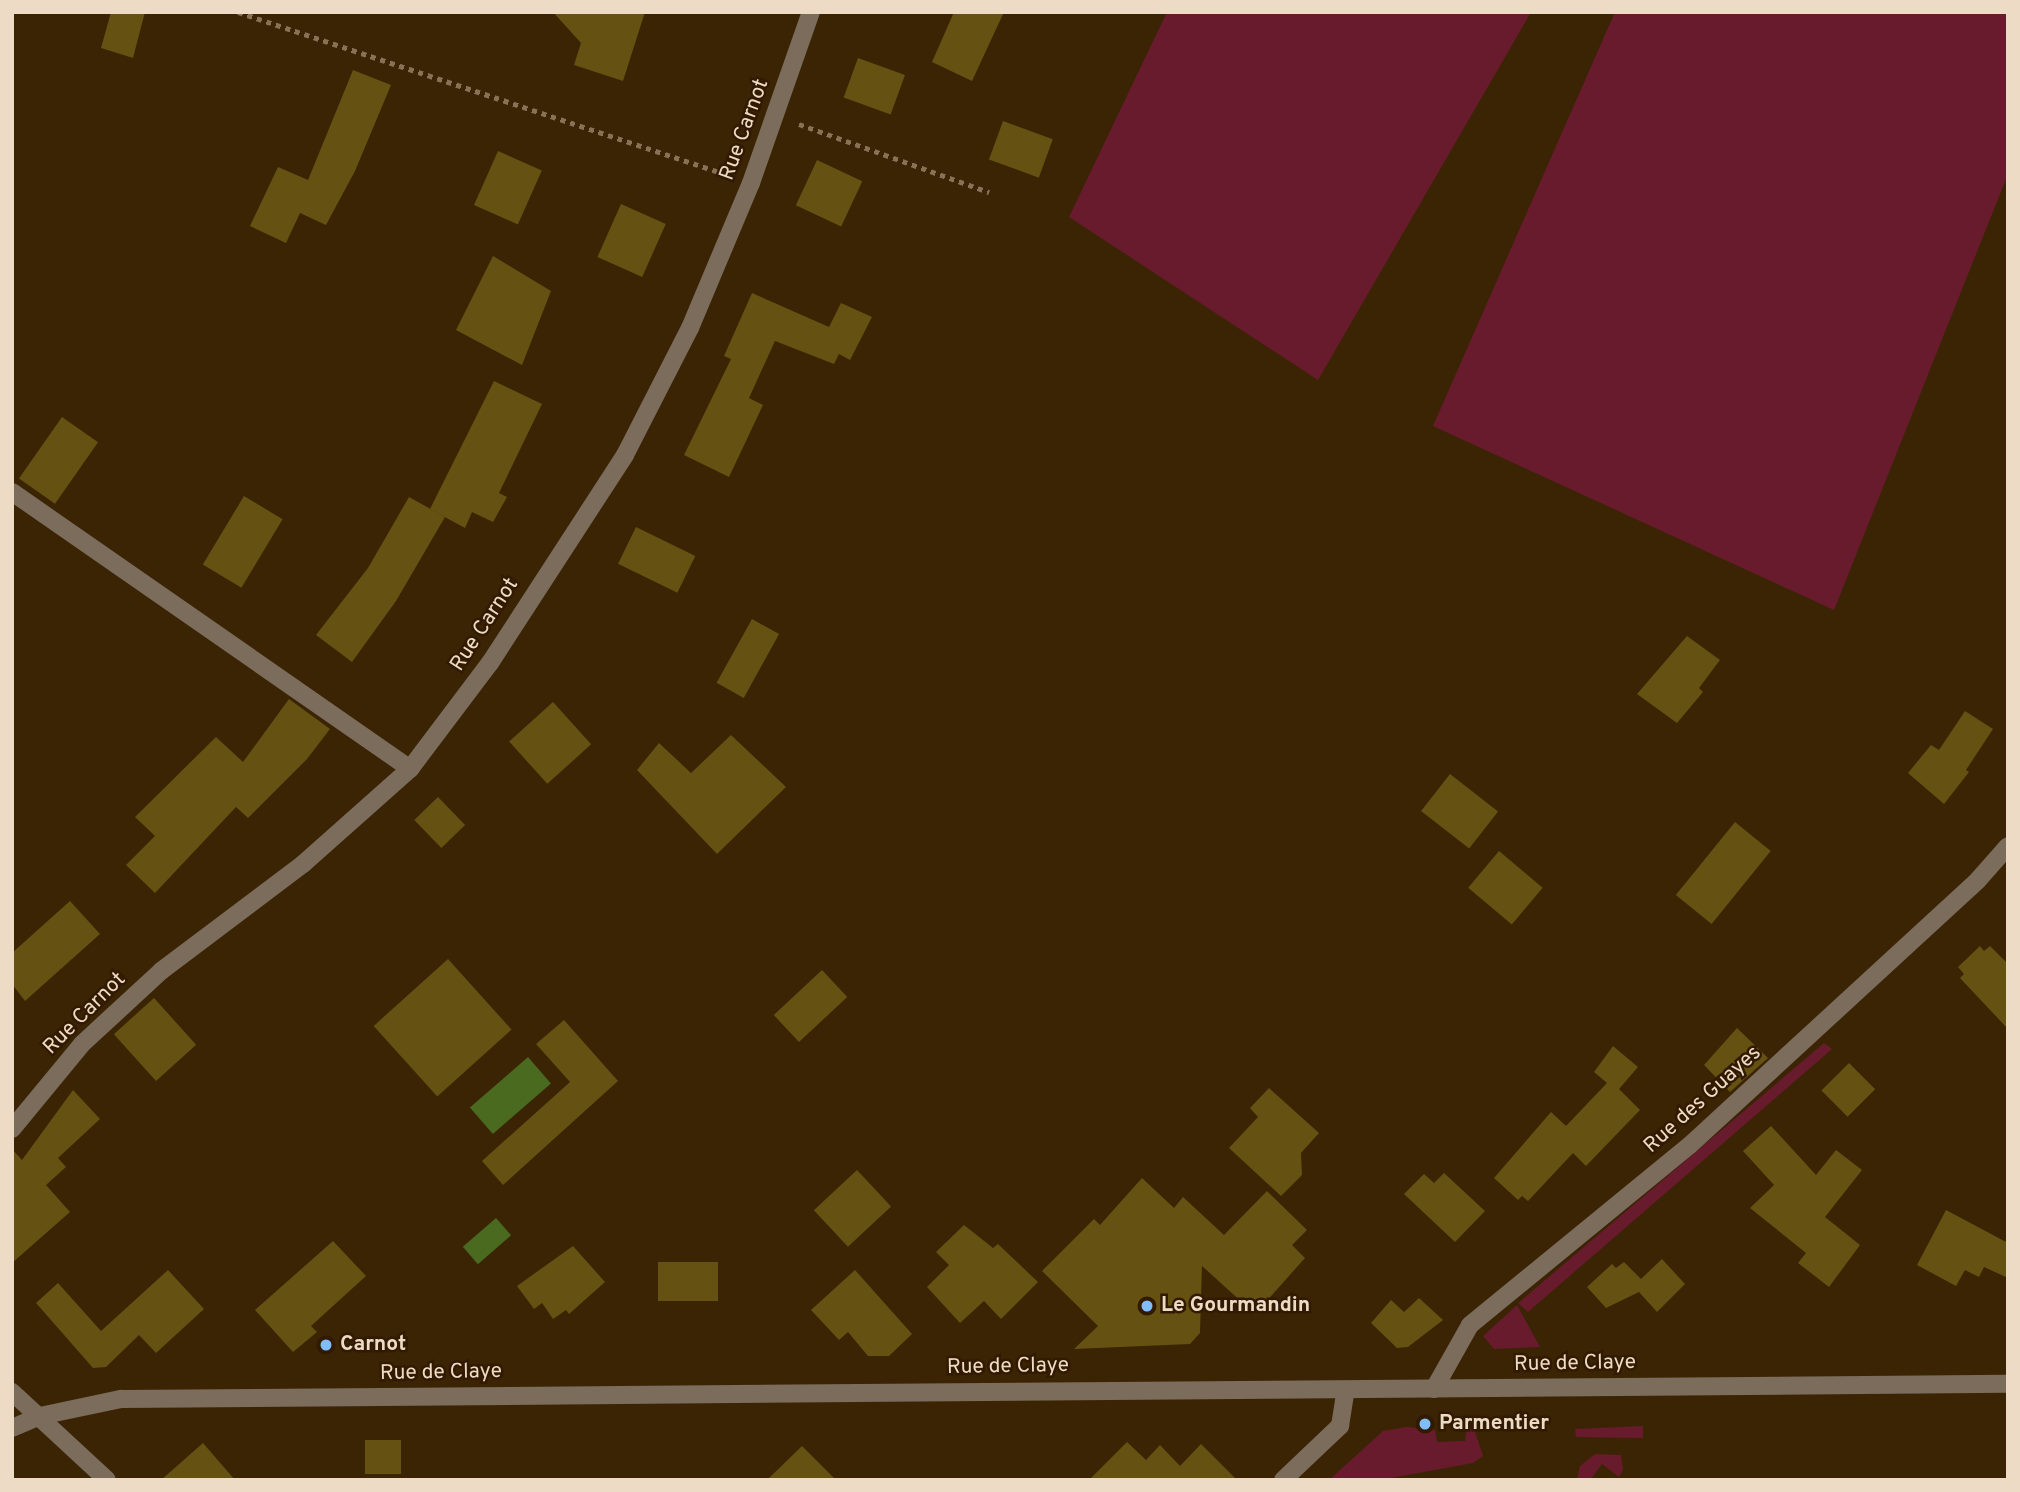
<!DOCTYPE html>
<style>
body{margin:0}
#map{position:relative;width:2020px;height:1492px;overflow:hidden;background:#3b2404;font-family:Overpass,sans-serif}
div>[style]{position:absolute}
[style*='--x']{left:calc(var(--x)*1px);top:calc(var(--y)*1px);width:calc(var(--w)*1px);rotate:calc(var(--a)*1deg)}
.green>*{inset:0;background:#691b2e}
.water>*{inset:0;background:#496a1f;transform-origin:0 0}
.building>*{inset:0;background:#655111;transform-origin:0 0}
.path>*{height:4.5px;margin-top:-2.25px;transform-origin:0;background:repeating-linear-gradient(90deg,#877257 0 5px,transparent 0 10px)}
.minor>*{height:18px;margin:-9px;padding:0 9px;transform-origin:9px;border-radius:9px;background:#7b6c5b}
.dots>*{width:19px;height:19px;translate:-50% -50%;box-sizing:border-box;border:4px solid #311a00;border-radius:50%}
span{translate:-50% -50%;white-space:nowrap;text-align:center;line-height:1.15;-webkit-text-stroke:5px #311a00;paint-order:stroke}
.street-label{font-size:21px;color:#eedbc6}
.poi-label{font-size:21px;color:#eedbc6;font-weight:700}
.left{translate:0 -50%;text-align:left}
.frame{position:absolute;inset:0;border:14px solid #eedbc6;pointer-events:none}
</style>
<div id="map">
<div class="green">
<i style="clip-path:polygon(1167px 12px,1531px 12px,1318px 380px,1069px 217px)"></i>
<i style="clip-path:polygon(1615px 12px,2008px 12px,2008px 174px,1834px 610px,1433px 426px)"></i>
<i style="clip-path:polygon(1824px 1043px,1832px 1049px,1528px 1312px,1518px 1303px)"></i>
<i style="clip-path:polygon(1517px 1305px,1540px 1347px,1494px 1349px,1483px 1336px)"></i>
<i style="clip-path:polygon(1643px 1426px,1643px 1438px,1576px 1437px,1575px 1429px)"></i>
<i style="clip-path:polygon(1407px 1427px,1435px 1430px,1437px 1442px,1465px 1441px,1467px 1428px,1474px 1429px,1483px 1456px,1473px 1463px,1380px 1480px,1329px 1480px,1383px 1431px)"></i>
<i style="clip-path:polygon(1595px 1454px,1621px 1455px,1623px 1470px,1619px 1477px,1602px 1464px,1590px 1480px,1577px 1480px,1580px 1466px)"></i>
</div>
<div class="water">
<i style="left:528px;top:1057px;width:35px;height:77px;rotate:49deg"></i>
<i style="left:496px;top:1218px;width:23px;height:44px;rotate:49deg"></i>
</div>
<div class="building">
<i style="clip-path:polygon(111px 12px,145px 12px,133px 58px,101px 48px)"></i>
<i style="clip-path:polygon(553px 12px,645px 12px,623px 81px,574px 65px,581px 43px)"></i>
<i style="clip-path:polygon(954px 12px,1004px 12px,972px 81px,932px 62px)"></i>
<i style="left:858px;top:58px;width:50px;height:42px;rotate:20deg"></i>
<i style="clip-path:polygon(353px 70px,391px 85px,355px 171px,326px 225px,300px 213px,286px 243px,250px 226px,278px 167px,308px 180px)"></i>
<i style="left:1003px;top:121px;width:53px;height:41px;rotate:20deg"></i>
<i style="left:498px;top:151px;width:48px;height:59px;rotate:24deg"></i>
<i style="left:817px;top:160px;width:50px;height:50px;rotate:25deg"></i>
<i style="left:621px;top:204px;width:49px;height:58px;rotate:24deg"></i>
<i style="clip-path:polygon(493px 256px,551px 291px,522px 365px,456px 330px)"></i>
<i style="clip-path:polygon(752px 293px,829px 327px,841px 303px,872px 317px,850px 360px,839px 354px,834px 364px,775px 341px,749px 398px,763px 405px,729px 477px,684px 455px,731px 359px,724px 356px)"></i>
<i style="clip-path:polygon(494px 381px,542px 404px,499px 493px,507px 497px,493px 522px,472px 512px,465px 528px,430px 509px)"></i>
<i style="left:62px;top:417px;width:44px;height:75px;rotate:35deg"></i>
<i style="left:244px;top:496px;width:45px;height:80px;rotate:31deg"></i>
<i style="clip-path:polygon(409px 497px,445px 517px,396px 601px,352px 662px,316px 635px,368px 568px)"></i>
<i style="left:636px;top:527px;width:66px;height:41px;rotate:26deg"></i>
<i style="left:752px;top:619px;width:31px;height:73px;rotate:29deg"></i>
<i style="clip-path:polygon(1687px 636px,1720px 660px,1699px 688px,1703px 692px,1677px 723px,1637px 694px)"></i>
<i style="clip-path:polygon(289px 699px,330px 729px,307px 759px,248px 818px,236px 807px,155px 893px,126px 865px,155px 836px,135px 817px,216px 737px,243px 762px)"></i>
<i style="left:553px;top:702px;width:57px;height:59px;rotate:48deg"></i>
<i style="clip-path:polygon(1965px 711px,1993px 729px,1966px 770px,1969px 772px,1944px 804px,1908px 773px,1931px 745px,1939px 750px)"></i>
<i style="clip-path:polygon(731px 735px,786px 787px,717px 854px,637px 770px,659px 743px,691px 773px)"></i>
<i style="left:1450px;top:774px;width:61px;height:47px;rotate:38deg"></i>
<i style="left:438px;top:797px;width:39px;height:33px;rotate:46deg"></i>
<i style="left:1735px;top:822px;width:46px;height:94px;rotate:39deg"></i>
<i style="left:1499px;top:851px;width:57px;height:48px;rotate:40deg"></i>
<i style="clip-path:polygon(70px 901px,100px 934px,25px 1001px,12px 984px,12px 953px)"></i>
<i style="clip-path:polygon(1980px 946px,1984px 951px,1990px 946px,2008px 964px,2008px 1029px,1960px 978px,1964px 974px,1958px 967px)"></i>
<i style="left:448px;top:959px;width:95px;height:100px;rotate:48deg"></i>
<i style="left:822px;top:970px;width:37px;height:66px;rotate:47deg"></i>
<i style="left:154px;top:998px;width:63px;height:54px;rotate:48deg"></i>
<i style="clip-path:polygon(564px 1020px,618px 1081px,503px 1185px,482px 1161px,570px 1082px,536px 1044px)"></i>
<i style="clip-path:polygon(1737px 1028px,1768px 1058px,1730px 1092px,1704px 1065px)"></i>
<i style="clip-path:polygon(1613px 1046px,1638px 1067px,1619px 1089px,1640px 1110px,1586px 1166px,1573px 1153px,1528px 1201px,1522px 1196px,1518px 1200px,1494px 1178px,1551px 1112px,1566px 1126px,1607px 1083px,1594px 1072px)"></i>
<i style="left:1849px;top:1063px;width:37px;height:39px;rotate:45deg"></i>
<i style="clip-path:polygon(1269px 1088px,1319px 1133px,1301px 1153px,1302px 1175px,1281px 1196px,1229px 1148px,1258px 1117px,1250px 1108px)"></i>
<i style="clip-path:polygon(73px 1090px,100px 1119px,58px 1158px,66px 1167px,46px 1185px,70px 1212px,12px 1263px,12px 1149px,22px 1160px)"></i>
<i style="clip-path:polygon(1771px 1126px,1816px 1175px,1836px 1150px,1862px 1170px,1825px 1217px,1860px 1245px,1829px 1287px,1798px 1263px,1806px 1253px,1750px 1208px,1774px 1185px,1743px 1151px)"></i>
<i style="left:857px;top:1170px;width:50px;height:59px;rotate:47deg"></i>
<i style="clip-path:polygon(1444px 1173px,1485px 1211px,1455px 1242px,1404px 1194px,1424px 1174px,1434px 1183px)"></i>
<i style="clip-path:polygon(1142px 1178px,1174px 1208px,1183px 1197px,1224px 1235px,1267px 1191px,1307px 1230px,1292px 1245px,1305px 1258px,1255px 1314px,1202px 1266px,1200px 1333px,1190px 1344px,1074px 1349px,1098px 1326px,1042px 1271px,1094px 1219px,1100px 1225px)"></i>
<i style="clip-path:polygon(1946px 1210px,2008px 1243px,2008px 1278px,1984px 1267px,1979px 1277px,1965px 1270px,1956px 1286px,1917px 1265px)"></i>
<i style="clip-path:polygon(964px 1225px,993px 1248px,998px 1244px,1038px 1282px,1001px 1319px,984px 1301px,960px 1323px,927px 1287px,949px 1265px,936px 1252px)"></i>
<i style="clip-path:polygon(333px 1241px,366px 1276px,311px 1326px,317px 1332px,293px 1352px,255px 1310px)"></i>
<i style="clip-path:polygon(573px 1246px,605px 1282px,569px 1314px,566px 1310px,553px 1319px,542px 1303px,534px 1309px,517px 1286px)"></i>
<i style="clip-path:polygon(1662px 1259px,1685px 1284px,1657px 1312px,1639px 1292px,1606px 1308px,1587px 1287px,1612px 1264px,1616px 1268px,1624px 1262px,1641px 1279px)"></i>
<i style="left:658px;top:1262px;width:60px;height:39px"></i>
<i style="clip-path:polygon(168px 1270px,204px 1309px,156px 1353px,139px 1335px,106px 1367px,93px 1368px,36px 1303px,58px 1283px,101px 1331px)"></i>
<i style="clip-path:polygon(855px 1270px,912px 1334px,889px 1356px,868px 1356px,848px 1332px,839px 1340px,811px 1310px)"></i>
<i style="clip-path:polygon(1419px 1298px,1443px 1320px,1408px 1347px,1397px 1348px,1371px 1323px,1391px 1300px,1404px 1312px)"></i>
<i style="left:365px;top:1440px;width:36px;height:34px"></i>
<i style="clip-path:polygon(1127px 1442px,1146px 1460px,1160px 1445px,1180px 1466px,1201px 1444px,1237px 1480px,1089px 1480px)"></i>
<i style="clip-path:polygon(203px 1443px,235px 1480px,161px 1480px)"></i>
<i style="clip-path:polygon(802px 1446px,836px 1480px,767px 1480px)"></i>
</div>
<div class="path">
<i style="--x:238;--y:12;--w:513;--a:18.4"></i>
<i style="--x:799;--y:124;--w:202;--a:19.7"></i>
</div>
<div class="minor">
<i style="--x:12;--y:492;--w:485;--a:34.8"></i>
<i style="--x:12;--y:1129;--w:110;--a:-50.5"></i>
<i style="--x:82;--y:1044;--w:108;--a:-42.7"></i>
<i style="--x:161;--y:971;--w:178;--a:-37"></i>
<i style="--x:303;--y:864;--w:143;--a:-41.6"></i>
<i style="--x:410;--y:769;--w:133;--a:-53"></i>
<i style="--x:490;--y:663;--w:248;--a:-57"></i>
<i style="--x:625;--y:455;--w:143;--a:-62.9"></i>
<i style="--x:690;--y:328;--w:157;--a:-67.2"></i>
<i style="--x:751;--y:183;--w:181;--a:-70.7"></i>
<i style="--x:1434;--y:1389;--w:73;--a:-60.6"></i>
<i style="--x:1470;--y:1325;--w:284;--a:-39.3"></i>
<i style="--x:1690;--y:1145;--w:391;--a:-42.6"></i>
<i style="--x:1978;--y:880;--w:45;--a:-48.6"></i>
<i style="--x:12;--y:1392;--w:129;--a:42.8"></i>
<i style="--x:12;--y:1428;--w:30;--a:-23"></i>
<i style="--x:40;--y:1416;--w:83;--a:-11.9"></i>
<i style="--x:121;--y:1399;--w:1887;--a:-0.46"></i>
<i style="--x:1283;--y:1480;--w:79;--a:-43.5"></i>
<i style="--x:1340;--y:1426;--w:36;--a:-81"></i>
</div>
<div class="dots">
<i style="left:1147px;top:1306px;background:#81bdfa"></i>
<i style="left:326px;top:1345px;background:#81bdfa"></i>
<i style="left:1425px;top:1424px;background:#81bdfa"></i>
</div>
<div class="street-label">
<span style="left:745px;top:130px;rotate:-70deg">Rue Carnot</span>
<span style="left:485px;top:625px;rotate:-57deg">Rue Carnot</span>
<span style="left:85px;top:1014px;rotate:-45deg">Rue Carnot</span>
<span style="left:1703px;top:1100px;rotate:-42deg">Rue des Guayes</span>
<span style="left:1575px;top:1364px;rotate:-1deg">Rue de Claye</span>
<span style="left:1008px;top:1367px;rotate:-1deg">Rue de Claye</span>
<span style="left:441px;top:1373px;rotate:-1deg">Rue de Claye</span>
</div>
<div class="poi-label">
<span class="left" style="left:1161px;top:1306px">Le Gourmandin</span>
<span class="left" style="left:340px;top:1345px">Carnot</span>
<span class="left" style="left:1439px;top:1424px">Parmentier</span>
</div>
<div class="frame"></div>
</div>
